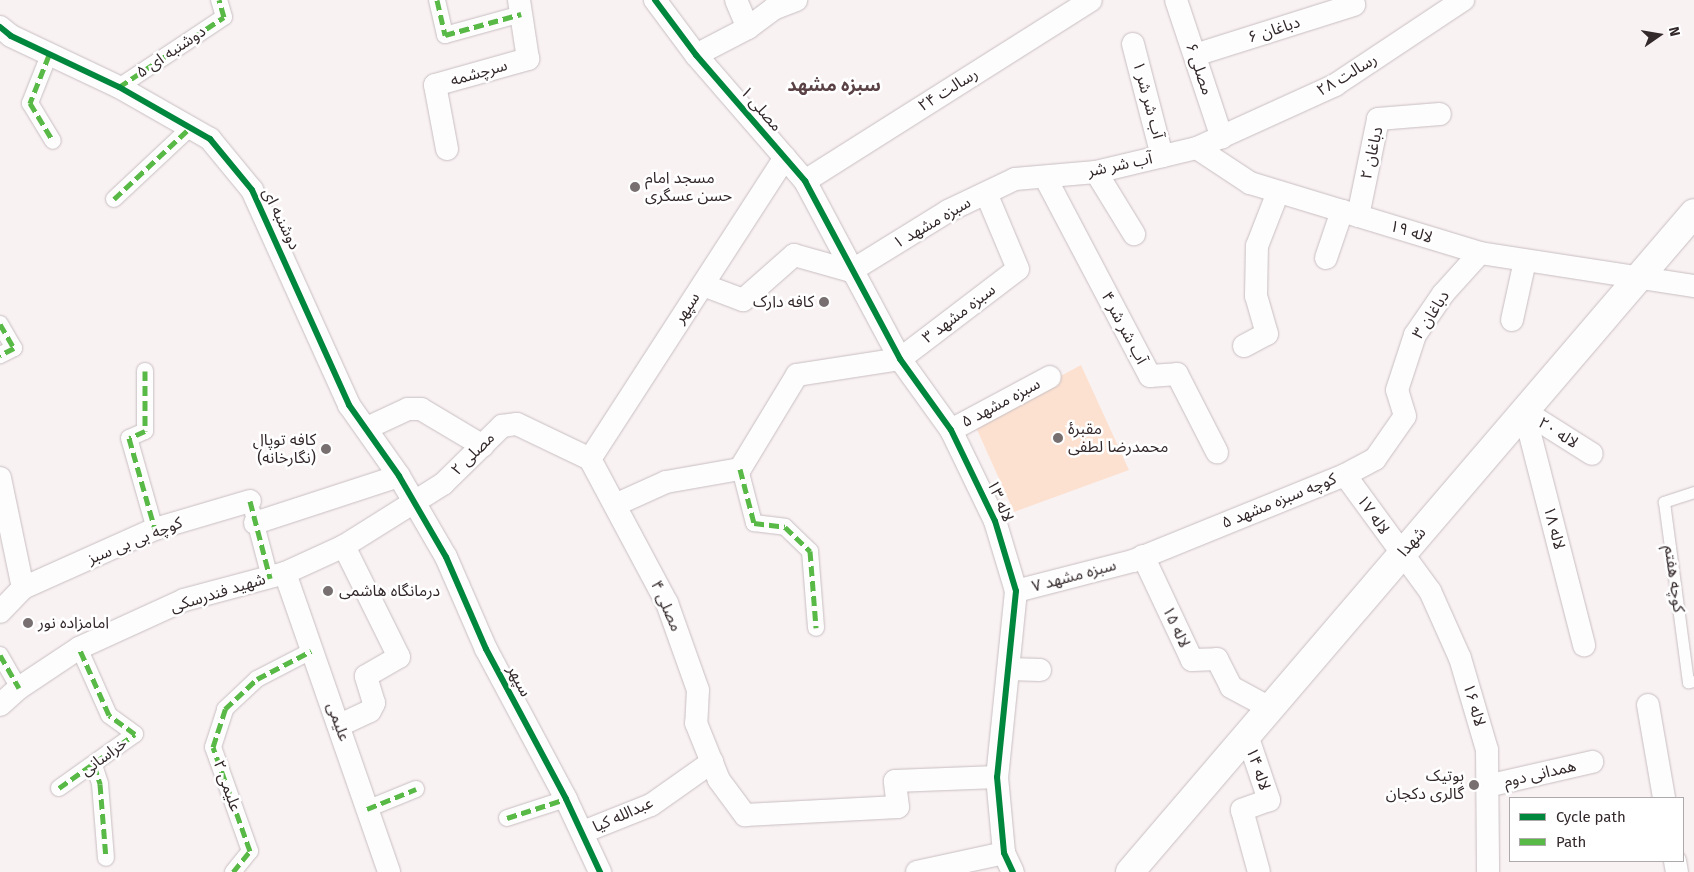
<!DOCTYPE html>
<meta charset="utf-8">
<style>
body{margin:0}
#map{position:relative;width:1694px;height:872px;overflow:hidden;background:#f9f2f3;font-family:"Fira Sans","Noto Sans Arabic",sans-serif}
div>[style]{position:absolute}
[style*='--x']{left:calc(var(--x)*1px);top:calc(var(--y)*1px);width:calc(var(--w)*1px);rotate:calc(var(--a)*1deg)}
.green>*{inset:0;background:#fce1d1}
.roads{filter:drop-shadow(0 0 1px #c7bec0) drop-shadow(0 0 1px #c7bec0)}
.service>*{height:11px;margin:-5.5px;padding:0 5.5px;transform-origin:5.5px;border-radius:5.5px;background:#fefdfd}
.pedestrian>*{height:16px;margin:-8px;padding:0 8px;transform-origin:8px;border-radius:8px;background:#fefdfd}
.minor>*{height:22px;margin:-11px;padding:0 11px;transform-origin:11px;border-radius:11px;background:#fefdfd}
.primary>*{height:28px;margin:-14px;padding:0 14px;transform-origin:14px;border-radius:14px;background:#fefdfd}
.quiet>*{height:5px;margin-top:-2.5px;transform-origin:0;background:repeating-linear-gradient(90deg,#58b947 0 10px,transparent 0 15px)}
.cycleway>*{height:6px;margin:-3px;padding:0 3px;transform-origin:3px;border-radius:3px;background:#00873e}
.dots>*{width:14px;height:14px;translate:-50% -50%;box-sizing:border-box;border:2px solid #fff;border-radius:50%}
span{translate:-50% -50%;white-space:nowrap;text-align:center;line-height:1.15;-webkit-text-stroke:5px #fff;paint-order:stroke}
.street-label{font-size:16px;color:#33282a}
.poi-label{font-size:16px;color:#33282a}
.left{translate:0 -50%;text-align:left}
.right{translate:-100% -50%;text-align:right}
.neighbourhood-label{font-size:18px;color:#594145;font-weight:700}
.legend{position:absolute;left:1509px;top:797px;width:175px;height:65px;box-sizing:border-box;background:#fff;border:1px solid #ada9aa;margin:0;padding:6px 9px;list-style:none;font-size:15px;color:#33282a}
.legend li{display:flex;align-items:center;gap:10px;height:25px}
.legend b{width:25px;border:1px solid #ada9aa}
.north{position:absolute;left:1634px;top:10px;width:50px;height:50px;-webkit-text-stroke:4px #fff;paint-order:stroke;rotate:77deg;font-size:14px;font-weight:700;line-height:20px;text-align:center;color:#33282a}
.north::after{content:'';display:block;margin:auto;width:18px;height:22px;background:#33282a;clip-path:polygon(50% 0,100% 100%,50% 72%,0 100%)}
</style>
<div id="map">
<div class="green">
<i style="clip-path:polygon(1081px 365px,1129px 470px,1014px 512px,974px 423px)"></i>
</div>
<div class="roads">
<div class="service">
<i style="--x:1694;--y:492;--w:32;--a:162"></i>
<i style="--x:1664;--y:502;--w:182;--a:82.4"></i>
<i style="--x:1688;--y:682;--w:6;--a:-9"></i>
</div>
<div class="pedestrian">
<i style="--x:437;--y:0;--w:36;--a:77"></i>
<i style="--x:445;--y:35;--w:79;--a:-15.4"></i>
<i style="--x:49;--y:55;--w:52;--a:111.6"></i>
<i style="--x:30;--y:103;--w:44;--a:58.8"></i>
<i style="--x:119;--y:87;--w:126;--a:-33.7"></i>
<i style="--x:224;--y:17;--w:18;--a:-106"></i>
<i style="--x:114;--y:199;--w:104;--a:-43.1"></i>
<i style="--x:0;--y:324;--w:28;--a:60"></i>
<i style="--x:14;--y:348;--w:16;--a:153"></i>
<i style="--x:145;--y:371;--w:60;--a:90"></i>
<i style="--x:145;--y:431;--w:17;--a:156"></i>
<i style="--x:129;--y:438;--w:95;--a:74.1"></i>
<i style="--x:740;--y:469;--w:56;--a:75.5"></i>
<i style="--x:754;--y:523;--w:31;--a:7"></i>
<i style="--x:785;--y:527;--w:35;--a:44"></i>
<i style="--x:810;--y:551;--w:77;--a:85.5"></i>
<i style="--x:253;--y:513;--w:67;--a:75.3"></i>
<i style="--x:0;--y:655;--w:38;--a:60"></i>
<i style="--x:94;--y:765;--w:20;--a:72"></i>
<i style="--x:100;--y:784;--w:74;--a:85.4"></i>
<i style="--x:59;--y:788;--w:93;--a:-35.4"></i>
<i style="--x:135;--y:734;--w:32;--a:-144"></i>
<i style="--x:109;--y:715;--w:73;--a:-114.1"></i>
<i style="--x:367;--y:809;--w:53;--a:-22.2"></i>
<i style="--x:507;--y:818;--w:62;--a:-17.9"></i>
<i style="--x:233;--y:872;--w:27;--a:-51"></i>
<i style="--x:250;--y:851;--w:110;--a:-109.6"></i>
<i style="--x:213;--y:747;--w:40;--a:-72"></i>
<i style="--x:225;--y:709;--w:44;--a:-43.2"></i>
<i style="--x:257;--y:679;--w:61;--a:-27.4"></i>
</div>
<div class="minor">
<i style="--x:655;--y:0;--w:69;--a:53.3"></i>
<i style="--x:696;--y:55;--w:167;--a:49.1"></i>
<i style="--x:805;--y:181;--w:202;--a:61.9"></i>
<i style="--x:900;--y:359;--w:87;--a:54.3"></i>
<i style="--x:951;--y:430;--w:101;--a:64.2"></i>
<i style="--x:995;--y:521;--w:73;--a:73.3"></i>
<i style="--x:1016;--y:591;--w:187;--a:95.8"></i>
<i style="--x:997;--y:777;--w:76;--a:84.7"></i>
<i style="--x:1004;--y:853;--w:21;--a:65"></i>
<i style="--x:736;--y:0;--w:30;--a:67"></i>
<i style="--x:1176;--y:0;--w:145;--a:71.6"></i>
<i style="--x:0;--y:27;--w:14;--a:39"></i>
<i style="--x:11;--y:36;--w:119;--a:25.3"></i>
<i style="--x:119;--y:87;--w:105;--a:29.7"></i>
<i style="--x:210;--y:139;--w:66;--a:50.5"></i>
<i style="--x:252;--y:190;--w:236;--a:65.7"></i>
<i style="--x:349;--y:405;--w:87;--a:54.8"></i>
<i style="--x:399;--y:476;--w:94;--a:59.9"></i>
<i style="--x:446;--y:557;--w:100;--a:66.5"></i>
<i style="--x:486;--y:649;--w:170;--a:61.9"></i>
<i style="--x:566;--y:799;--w:81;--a:65"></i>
<i style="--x:1133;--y:44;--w:116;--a:75.5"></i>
<i style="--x:696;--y:55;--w:59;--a:-27.4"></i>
<i style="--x:748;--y:28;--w:31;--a:-37"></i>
<i style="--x:773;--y:9;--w:25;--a:-21"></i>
<i style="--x:1195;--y:55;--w:167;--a:-17.5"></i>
<i style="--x:1197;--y:148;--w:64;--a:33.4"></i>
<i style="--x:1250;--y:183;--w:240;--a:16.9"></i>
<i style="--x:1480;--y:253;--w:217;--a:8.8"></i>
<i style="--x:447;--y:149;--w:65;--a:-100.6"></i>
<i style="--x:435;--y:85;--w:97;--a:-15.6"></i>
<i style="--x:528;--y:59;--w:60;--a:-98.7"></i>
<i style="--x:1096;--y:172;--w:73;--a:58.5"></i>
<i style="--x:1045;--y:177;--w:225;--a:62.2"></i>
<i style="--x:1150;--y:376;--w:27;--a:-4"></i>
<i style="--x:1177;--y:374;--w:88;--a:62.9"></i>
<i style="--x:805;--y:181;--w:338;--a:-32.3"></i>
<i style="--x:1358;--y:216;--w:99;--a:-78.3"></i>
<i style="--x:1378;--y:119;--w:62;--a:-4.6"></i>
<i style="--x:1326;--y:258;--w:50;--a:-71.2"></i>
<i style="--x:703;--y:285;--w:43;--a:20.6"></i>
<i style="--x:743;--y:300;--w:68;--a:-41.4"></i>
<i style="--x:794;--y:255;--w:59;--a:15.7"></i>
<i style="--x:851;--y:271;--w:114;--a:-31.7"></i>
<i style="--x:948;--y:211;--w:74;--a:-25.5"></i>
<i style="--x:1015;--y:179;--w:81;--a:-4.9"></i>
<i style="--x:1096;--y:172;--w:104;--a:-13.4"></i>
<i style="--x:1197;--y:148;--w:152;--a:-24.5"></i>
<i style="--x:1335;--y:85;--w:154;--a:-33.6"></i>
<i style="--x:1512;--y:320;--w:60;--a:-77.6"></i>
<i style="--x:1244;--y:346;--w:26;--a:-28"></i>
<i style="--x:1267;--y:334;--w:40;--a:-106"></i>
<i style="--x:1256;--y:296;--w:50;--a:-88.9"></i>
<i style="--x:1257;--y:246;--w:58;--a:-68.7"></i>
<i style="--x:1524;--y:411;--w:242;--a:75.6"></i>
<i style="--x:1524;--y:411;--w:80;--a:32.3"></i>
<i style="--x:367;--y:428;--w:45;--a:-24.9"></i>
<i style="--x:408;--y:409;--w:13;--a:0"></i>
<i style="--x:421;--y:409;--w:72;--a:30.8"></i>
<i style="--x:951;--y:430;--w:112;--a:-28.2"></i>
<i style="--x:590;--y:459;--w:163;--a:61.9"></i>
<i style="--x:667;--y:603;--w:92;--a:70.4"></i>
<i style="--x:698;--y:690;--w:33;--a:93"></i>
<i style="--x:696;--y:723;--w:61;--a:68"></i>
<i style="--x:719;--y:780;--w:44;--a:53.4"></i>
<i style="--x:745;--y:815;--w:153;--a:-3"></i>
<i style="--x:898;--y:807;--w:26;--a:-97"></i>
<i style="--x:895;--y:781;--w:102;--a:-2.2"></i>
<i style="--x:590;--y:459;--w:359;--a:-57.1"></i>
<i style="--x:1345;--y:475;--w:144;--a:53.8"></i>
<i style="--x:1430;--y:591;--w:73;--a:65.9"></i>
<i style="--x:1460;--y:658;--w:96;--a:73.6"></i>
<i style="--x:1487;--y:750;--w:122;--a:89.5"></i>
<i style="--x:0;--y:478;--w:112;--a:78.2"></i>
<i style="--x:23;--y:588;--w:33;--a:134"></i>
<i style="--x:615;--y:505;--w:56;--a:-24.3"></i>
<i style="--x:666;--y:482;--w:75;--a:-10"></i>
<i style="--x:740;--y:469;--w:110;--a:-58.8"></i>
<i style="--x:797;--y:375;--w:104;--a:-8.8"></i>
<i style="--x:900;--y:359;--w:148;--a:-37.3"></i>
<i style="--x:1018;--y:269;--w:82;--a:-112.8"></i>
<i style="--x:255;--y:523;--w:151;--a:-18.1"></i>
<i style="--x:1143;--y:556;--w:115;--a:64.8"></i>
<i style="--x:1192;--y:660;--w:25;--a:-2"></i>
<i style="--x:1217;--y:659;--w:31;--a:63"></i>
<i style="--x:1231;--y:687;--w:44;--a:28.3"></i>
<i style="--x:285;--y:573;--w:317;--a:70.8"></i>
<i style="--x:23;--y:588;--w:145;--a:-24.1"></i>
<i style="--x:155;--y:529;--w:99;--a:-16.4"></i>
<i style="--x:1016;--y:591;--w:121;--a:-14.4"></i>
<i style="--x:1133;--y:561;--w:229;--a:-22.1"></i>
<i style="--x:1345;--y:475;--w:34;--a:-28"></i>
<i style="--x:1375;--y:459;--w:52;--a:-55.1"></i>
<i style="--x:1405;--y:416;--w:27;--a:-107"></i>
<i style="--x:1397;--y:390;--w:58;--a:-71.9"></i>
<i style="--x:1415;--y:335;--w:50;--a:-55.7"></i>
<i style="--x:1443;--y:294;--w:55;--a:-47.9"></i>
<i style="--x:1009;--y:669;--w:31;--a:2"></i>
<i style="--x:0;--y:705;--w:25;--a:-42"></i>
<i style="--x:19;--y:688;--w:72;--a:-33.7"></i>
<i style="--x:79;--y:648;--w:115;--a:-24.6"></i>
<i style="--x:184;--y:600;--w:105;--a:-15"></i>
<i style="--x:285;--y:573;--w:65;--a:-24.6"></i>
<i style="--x:344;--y:546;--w:117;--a:-32.1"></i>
<i style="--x:443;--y:484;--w:83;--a:-44.5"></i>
<i style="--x:502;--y:426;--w:15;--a:-8"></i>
<i style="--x:517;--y:424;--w:81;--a:25.6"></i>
<i style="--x:1648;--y:705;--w:94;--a:80.2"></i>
<i style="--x:340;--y:725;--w:33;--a:-25"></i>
<i style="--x:370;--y:711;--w:9;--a:-63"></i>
<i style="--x:374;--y:703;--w:28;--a:-107"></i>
<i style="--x:366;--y:676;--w:38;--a:-30"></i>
<i style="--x:399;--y:657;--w:124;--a:-116.4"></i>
<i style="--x:1247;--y:735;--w:69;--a:71.3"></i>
<i style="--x:1269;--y:800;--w:29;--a:160"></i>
<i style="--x:1242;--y:810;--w:64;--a:74.7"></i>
<i style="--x:1487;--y:786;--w:108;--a:-12.9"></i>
<i style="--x:583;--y:832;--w:73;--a:-21.7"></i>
<i style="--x:651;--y:805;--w:75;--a:-35.2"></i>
<i style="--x:1675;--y:861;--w:11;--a:80"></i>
<i style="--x:917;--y:872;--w:89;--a:-12.3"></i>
</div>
<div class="primary">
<i style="--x:1130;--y:872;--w:867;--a:-49.44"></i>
</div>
</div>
<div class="quiet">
<i style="--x:437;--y:0;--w:36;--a:77"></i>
<i style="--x:445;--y:35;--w:79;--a:-15.4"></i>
<i style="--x:49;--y:55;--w:52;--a:111.6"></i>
<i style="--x:30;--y:103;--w:44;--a:58.8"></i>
<i style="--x:119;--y:87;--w:126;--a:-33.7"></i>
<i style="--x:224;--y:17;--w:18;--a:-106"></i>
<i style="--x:114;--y:199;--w:104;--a:-43.1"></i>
<i style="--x:0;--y:324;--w:28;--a:60"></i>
<i style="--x:14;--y:348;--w:16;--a:153"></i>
<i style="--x:145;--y:371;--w:60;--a:90"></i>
<i style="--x:145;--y:431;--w:17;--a:156"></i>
<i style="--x:129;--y:438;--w:95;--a:74.1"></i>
<i style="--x:740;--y:469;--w:56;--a:75.5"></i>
<i style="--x:754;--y:523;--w:31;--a:7"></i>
<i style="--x:785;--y:527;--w:35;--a:44"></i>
<i style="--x:810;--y:551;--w:77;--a:85.5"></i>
<i style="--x:250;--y:501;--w:80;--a:75.4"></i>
<i style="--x:0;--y:655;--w:38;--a:60"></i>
<i style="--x:94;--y:765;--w:20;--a:72"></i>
<i style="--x:100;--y:784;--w:74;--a:85.4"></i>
<i style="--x:59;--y:788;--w:93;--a:-35.4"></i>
<i style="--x:135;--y:734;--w:32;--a:-144"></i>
<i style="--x:109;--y:715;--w:73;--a:-114.1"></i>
<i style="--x:367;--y:809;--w:53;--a:-22.2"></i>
<i style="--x:507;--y:818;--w:62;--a:-17.9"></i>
<i style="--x:233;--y:872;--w:27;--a:-51"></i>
<i style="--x:250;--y:851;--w:110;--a:-109.6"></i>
<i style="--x:213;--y:747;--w:40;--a:-72"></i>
<i style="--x:225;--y:709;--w:44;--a:-43.2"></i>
<i style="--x:257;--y:679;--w:61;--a:-27.4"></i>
</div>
<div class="cycleway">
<i style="--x:655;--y:0;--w:69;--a:53.3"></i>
<i style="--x:696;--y:55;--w:167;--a:49.1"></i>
<i style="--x:805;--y:181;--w:202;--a:61.9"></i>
<i style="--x:900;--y:359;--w:87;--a:54.3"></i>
<i style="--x:951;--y:430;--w:101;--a:64.2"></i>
<i style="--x:995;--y:521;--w:73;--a:73.3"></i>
<i style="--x:1016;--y:591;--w:187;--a:95.8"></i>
<i style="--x:997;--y:777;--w:76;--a:84.7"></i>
<i style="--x:1004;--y:853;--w:21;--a:65"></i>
<i style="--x:0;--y:27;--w:14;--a:39"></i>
<i style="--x:11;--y:36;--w:119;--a:25.3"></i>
<i style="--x:119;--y:87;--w:105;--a:29.7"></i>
<i style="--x:210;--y:139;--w:66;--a:50.5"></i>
<i style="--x:252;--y:190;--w:236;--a:65.7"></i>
<i style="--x:349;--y:405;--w:87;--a:54.8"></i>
<i style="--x:399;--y:476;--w:94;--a:59.9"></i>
<i style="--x:446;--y:557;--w:100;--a:66.5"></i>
<i style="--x:486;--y:649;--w:170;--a:61.9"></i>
<i style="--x:566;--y:799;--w:81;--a:65"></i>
</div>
<div class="dots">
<i style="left:635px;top:187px;background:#786f70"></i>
<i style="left:824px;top:302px;background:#786f70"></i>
<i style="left:1058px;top:438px;background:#786f70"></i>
<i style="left:326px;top:449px;background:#786f70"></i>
<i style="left:328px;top:591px;background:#786f70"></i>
<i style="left:28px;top:623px;background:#786f70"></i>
<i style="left:1474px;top:785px;background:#786f70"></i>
</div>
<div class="street-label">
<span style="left:1274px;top:30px;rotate:-18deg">۶ دباغان</span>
<span style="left:171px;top:52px;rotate:-34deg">۵ دوشنبه ای</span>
<span style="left:1199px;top:69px;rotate:71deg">۶ مصلی</span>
<span style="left:479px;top:73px;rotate:-16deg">سرچشمه</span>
<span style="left:1347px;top:75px;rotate:-31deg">۲۸ رسالت</span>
<span style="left:948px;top:90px;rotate:-32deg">۲۴ رسالت</span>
<span style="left:1148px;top:100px;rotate:75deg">۱ آب شر شر</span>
<span style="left:761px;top:109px;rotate:49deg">۱ مصلی</span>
<span style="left:1372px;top:153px;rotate:-77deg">۲ دباغان</span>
<span style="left:1120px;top:165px;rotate:-12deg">آب شر شر</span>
<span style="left:281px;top:219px;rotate:64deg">دوشنبه ای</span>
<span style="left:932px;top:223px;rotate:-30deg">۱ سبزه مشهد</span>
<span style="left:1411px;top:232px;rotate:17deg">۱۹ لاله</span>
<span style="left:687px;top:308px;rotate:-57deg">سپهر</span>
<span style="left:959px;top:314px;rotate:-37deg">۳ سبزه مشهد</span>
<span style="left:1431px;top:315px;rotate:-57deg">۳ دباغان</span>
<span style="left:1124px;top:328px;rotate:62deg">۴ آب شر شر</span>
<span style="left:1001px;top:403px;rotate:-28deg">۵ سبزه مشهد</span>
<span style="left:1558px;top:433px;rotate:32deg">۲۰ لاله</span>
<span style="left:473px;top:454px;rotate:-45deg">۲ مصلی</span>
<span style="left:1000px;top:501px;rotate:67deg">لاله ۱۳</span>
<span style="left:1279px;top:501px;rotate:-22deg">کوچه سبزه مشهد ۵</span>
<span style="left:1373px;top:515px;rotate:55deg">۱۷ لاله</span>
<span style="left:1554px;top:528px;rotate:75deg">لاله ۱۸</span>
<span style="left:135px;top:541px;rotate:-22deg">کوچه بی بی سبز</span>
<span style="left:1412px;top:542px;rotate:-49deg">شهدا</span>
<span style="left:1074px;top:576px;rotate:-15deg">۷ سبزه مشهد</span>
<span style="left:1674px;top:579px;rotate:82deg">کوچه هفتم</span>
<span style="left:218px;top:593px;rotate:-17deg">شهید فندرسکی</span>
<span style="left:666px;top:606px;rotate:66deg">۴ مصلی</span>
<span style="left:1176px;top:627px;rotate:65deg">۱۵ لاله</span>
<span style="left:519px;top:681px;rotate:62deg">سپهر</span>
<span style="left:1474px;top:705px;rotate:74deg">لاله ۱۶</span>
<span style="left:338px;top:722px;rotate:70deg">علیمی</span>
<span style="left:104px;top:757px;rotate:-36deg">خراسانی</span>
<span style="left:1258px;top:769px;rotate:71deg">۱۴ لاله</span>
<span style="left:1540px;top:774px;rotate:-13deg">همدانی دوم</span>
<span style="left:227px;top:786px;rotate:70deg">۲ علیمی</span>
<span style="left:623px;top:815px;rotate:-24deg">عبدالله کیا</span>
</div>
<div class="poi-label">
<span class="left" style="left:645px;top:187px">مسجد امام<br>حسن عسگری</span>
<span class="right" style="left:814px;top:302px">کافه دارک</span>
<span class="left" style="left:1068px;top:438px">مقبرهٔ<br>محمدرضا لطفی</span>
<span class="right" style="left:316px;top:449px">کافه توپال<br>(نگارخانه)</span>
<span class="left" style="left:339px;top:591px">درمانگاه هاشمی</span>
<span class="left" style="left:38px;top:623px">امامزاده نور</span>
<span class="right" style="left:1464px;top:785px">بوتیک<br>گالری دکجان</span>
</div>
<div class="neighbourhood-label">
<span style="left:834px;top:85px">سبزه مشهد</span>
</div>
<ul class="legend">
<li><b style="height:6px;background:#00873e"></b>Cycle path</li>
<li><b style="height:6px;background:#58b947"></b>Path</li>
</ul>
<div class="north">N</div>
</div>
